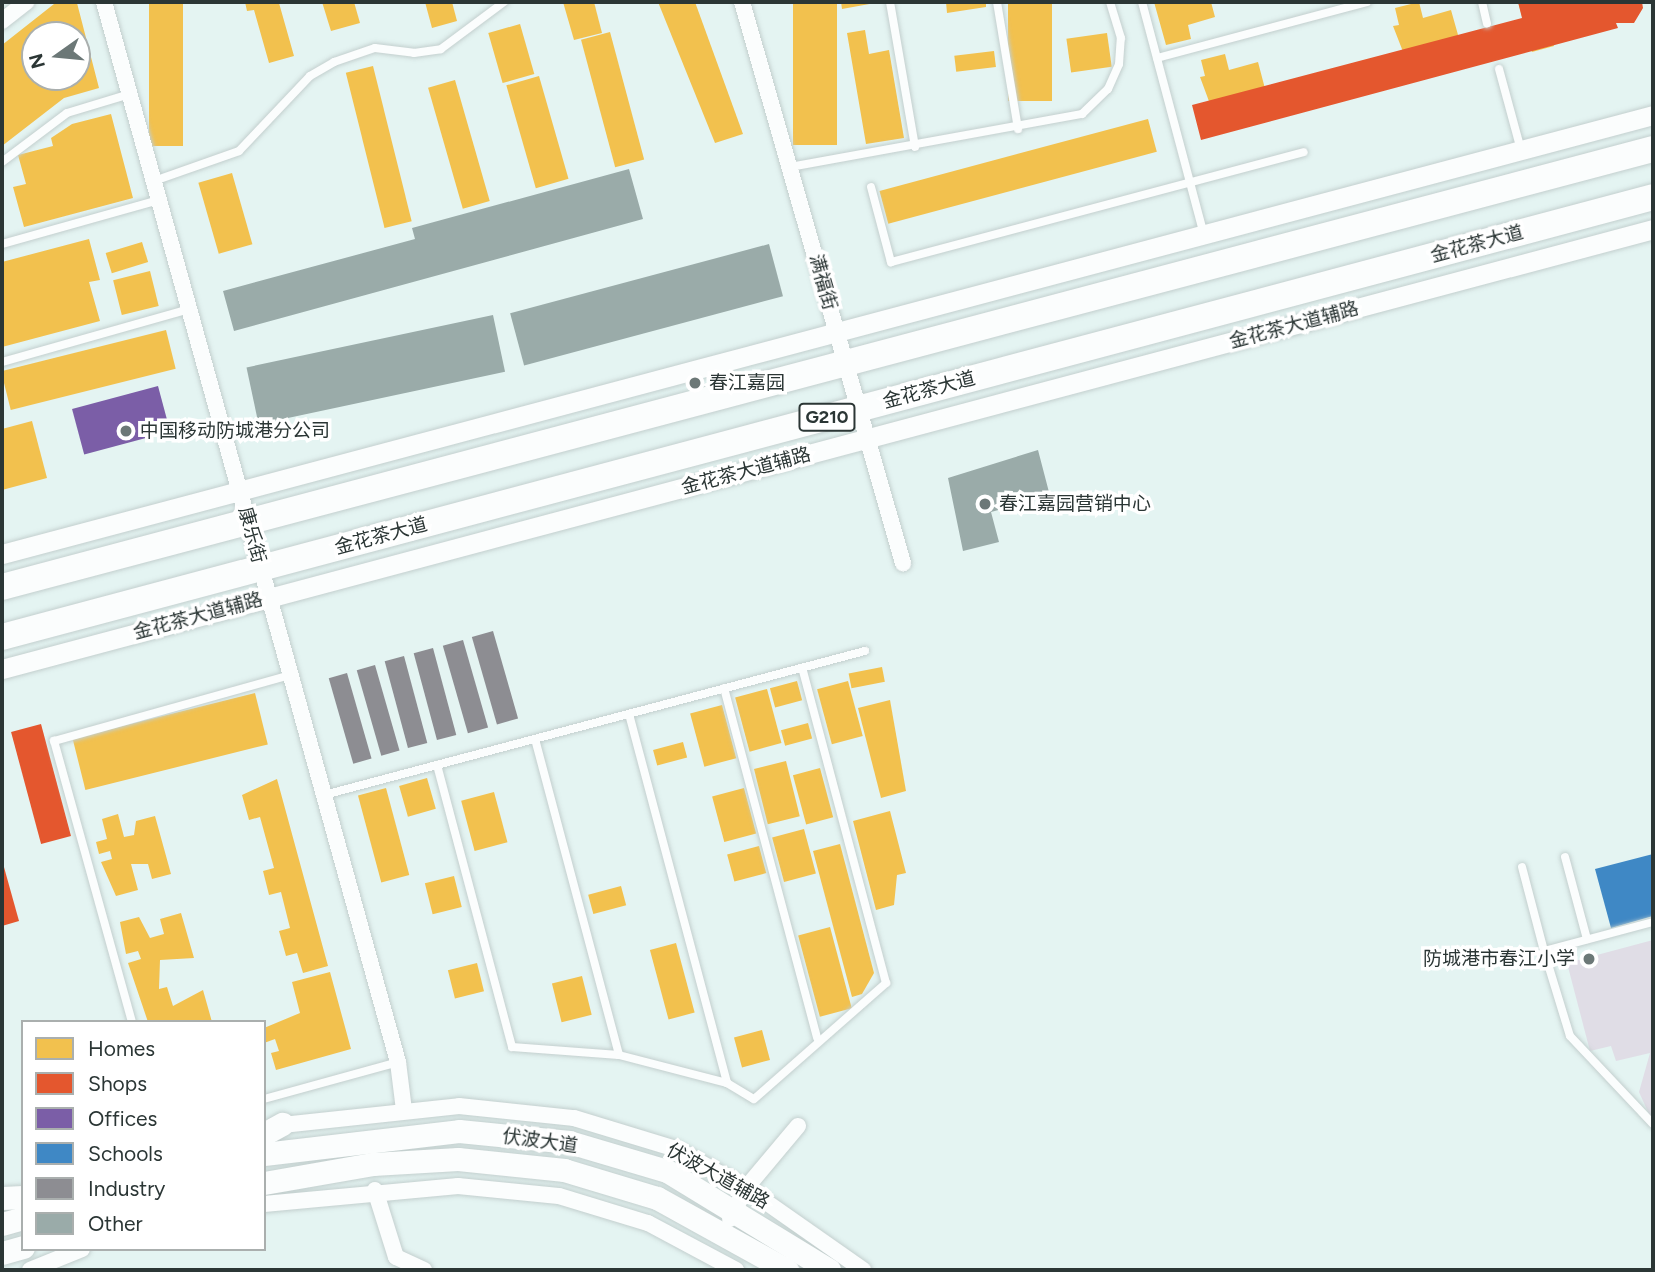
<!DOCTYPE html>
<meta charset="utf-8">
<style>
body{margin:0}
#map{position:relative;width:1655px;height:1272px;overflow:hidden;background:#e4f4f2;font-family:Figtree,"Noto Sans SC",sans-serif}
div>[style]{position:absolute}
[style*='--x']{left:calc(var(--x)*1px);top:calc(var(--y)*1px);width:calc(var(--w)*1px);rotate:calc(var(--a)*1deg)}
.green>*{inset:0;background:#e0dde6}
.homes>*{inset:0;background:#f2c14e;transform-origin:0 0}
.shops>*{inset:0;background:#e4572e;transform-origin:0 0}
.offices>*{inset:0;background:#7b5ea7;transform-origin:0 0}
.schools>*{inset:0;background:#3f88c5}
.industry>*{inset:0;background:#8d8d92;transform-origin:0 0}
.building>*{inset:0;background:#9aaba9;transform-origin:0 0}
.roads{filter:drop-shadow(0 0 2px #c3cfce) drop-shadow(0 0 2px #c3cfce)}
.service>*{height:8px;margin:-4px;padding:0 4px;transform-origin:4px;border-radius:4px;background:#fbfdfd}
.minor>*{height:16px;margin:-8px;padding:0 8px;transform-origin:8px;border-radius:8px;background:#fbfdfd}
.tertiary>*{height:19px;margin:-9.5px;padding:0 9.5px;transform-origin:9.5px;border-radius:9.5px;background:#fbfdfd}
.secondary>*{height:23px;margin:-11.5px;padding:0 11.5px;transform-origin:11.5px;border-radius:11.5px;background:#fbfdfd}
.trunk>*{height:26px;margin:-13px;padding:0 13px;transform-origin:13px;border-radius:13px;background:#fbfdfd}
.dots>*{width:19px;height:19px;translate:-50% -50%;box-sizing:border-box;border:4px solid #fff;border-radius:50%}
span{translate:-50% -50%;white-space:nowrap;text-align:center;line-height:1.15;-webkit-text-stroke:7px #fff;paint-order:stroke}
.shield-label span{padding:2px 5px;background:#fff;border:2px solid;border-radius:5px;-webkit-text-stroke-width:0}
.shield-label{font-size:18px;color:#2b3635;font-weight:700}
.street-label{font-size:19px;color:#2b3635}
.poi-label{font-size:19px;color:#2b3635}
.left{translate:0 -50%;text-align:left}
.right{translate:-100% -50%;text-align:right}
.frame{position:absolute;inset:0;border:4px solid #2b3635;pointer-events:none}
.legend{position:absolute;left:21px;top:1020px;width:245px;height:231px;box-sizing:border-box;background:#fff;border:2px solid #aaafae;margin:0;padding:9px 12px;list-style:none;font-size:21px;color:#2b3635}
.legend li{display:flex;align-items:center;gap:14px;height:35px}
.legend b{width:35px;border:2px solid #aaafae}
.north{position:absolute;left:21px;top:21px;width:70px;height:70px;box-sizing:border-box;background:#fff;border:2px solid #aaafae;border-radius:50%;rotate:255deg;font-size:19px;font-weight:700;line-height:28px;text-align:center;color:#2b3635}
.north::after{content:'';display:block;margin:auto;width:24px;height:32px;background:#6c7877;clip-path:polygon(50% 0,100% 100%,50% 72%,0 100%)}
</style>
<div id="map">
<div class="green">
<i style="clip-path:polygon(1653px 940px,1653px 1123px,1639px 1092px,1650px 1053px,1616px 1061px,1611px 1046px,1590px 1051px,1567px 963px)"></i>
</div>
<div class="homes">
<i style="left:149px;top:2px;width:34px;height:144px"></i>
<i style="clip-path:polygon(245px 2px,279px 3px,294px 56px,269px 63px,254px 10px,247px 11px)"></i>
<i style="clip-path:polygon(322px 2px,354px 2px,360px 23px,331px 31px)"></i>
<i style="clip-path:polygon(425px 2px,452px 2px,457px 21px,432px 28px)"></i>
<i style="clip-path:polygon(563px 2px,594px 2px,602px 33px,574px 40px)"></i>
<i style="clip-path:polygon(658px 2px,695px 2px,743px 134px,715px 143px)"></i>
<i style="left:793px;top:2px;width:44px;height:143px"></i>
<i style="clip-path:polygon(841px 2px,875px 2px,875px 3px,842px 9px)"></i>
<i style="clip-path:polygon(946px 2px,986px 2px,986px 7px,947px 13px)"></i>
<i style="left:1008px;top:2px;width:44px;height:99px"></i>
<i style="clip-path:polygon(1154px 2px,1211px 2px,1215px 17px,1188px 25px,1191px 39px,1166px 45px)"></i>
<i style="clip-path:polygon(1419px 2px,1423px 18px,1451px 10px,1462px 49px,1433px 56px,1438px 74px,1414px 80px,1393px 26px,1399px 25px,1395px 8px)"></i>
<i style="clip-path:polygon(1518px 2px,1575px 2px,1581px 26px,1561px 31px,1558px 22px,1548px 24px,1554px 46px,1532px 52px)"></i>
<i style="clip-path:polygon(evenodd,77px 3px,99px 88px,64px 98px,2px 146px,2px 45px,54px 4px,77px 3px,35px 35px,77px 35px,77px 77px,35px 77px,35px 35px)"></i>
<i style="left:520px;top:24px;width:52px;height:33px;rotate:74deg"></i>
<i style="clip-path:polygon(865px 30px,869px 54px,889px 50px,904px 138px,866px 144px,847px 33px)"></i>
<i style="left:610px;top:32px;width:132px;height:30px;rotate:75deg"></i>
<i style="left:1107px;top:33px;width:34px;height:41px;rotate:82deg"></i>
<i style="left:994px;top:51px;width:16px;height:40px;rotate:83deg"></i>
<i style="clip-path:polygon(1225px 54px,1229px 70px,1258px 62px,1268px 100px,1239px 108px,1244px 125px,1220px 131px,1200px 77px,1205px 76px,1201px 60px)"></i>
<i style="left:373px;top:66px;width:160px;height:28px;rotate:76deg"></i>
<i style="left:539px;top:76px;width:107px;height:34px;rotate:74deg"></i>
<i style="left:455px;top:80px;width:126px;height:28px;rotate:74deg"></i>
<i style="clip-path:polygon(111px 114px,133px 198px,24px 227px,13px 187px,26px 184px,18px 155px,53px 146px,51px 138px,72px 124px)"></i>
<i style="left:1148px;top:119px;width:34px;height:278px;rotate:75deg"></i>
<i style="left:232px;top:173px;width:74px;height:35px;rotate:74deg"></i>
<i style="clip-path:polygon(89px 239px,100px 280px,89px 282px,100px 321px,2px 347px,2px 262px)"></i>
<i style="left:142px;top:242px;width:21px;height:38px;rotate:73deg"></i>
<i style="left:150px;top:271px;width:36px;height:38px;rotate:76deg"></i>
<i style="left:166px;top:330px;width:40px;height:170px;rotate:76deg"></i>
<i style="clip-path:polygon(32px 421px,47px 478px,2px 490px,2px 429px)"></i>
<i style="left:882px;top:667px;width:15px;height:34px;rotate:79deg"></i>
<i style="left:797px;top:681px;width:20px;height:28px;rotate:75deg"></i>
<i style="left:848px;top:681px;width:57px;height:32px;rotate:75deg"></i>
<i style="left:767px;top:689px;width:56px;height:33px;rotate:75deg"></i>
<i style="left:255px;top:693px;width:53px;height:188px;rotate:76deg"></i>
<i style="clip-path:polygon(890px 700px,906px 791px,881px 798px,858px 708px)"></i>
<i style="left:722px;top:705px;width:55px;height:33px;rotate:75deg"></i>
<i style="left:808px;top:723px;width:16px;height:28px;rotate:75deg"></i>
<i style="left:683px;top:742px;width:16px;height:31px;rotate:75deg"></i>
<i style="left:786px;top:761px;width:57px;height:33px;rotate:76deg"></i>
<i style="left:820px;top:768px;width:51px;height:28px;rotate:75deg"></i>
<i style="left:427px;top:778px;width:32px;height:29px;rotate:74deg"></i>
<i style="clip-path:polygon(277px 779px,328px 966px,303px 973px,297px 953px,286px 956px,279px 931px,290px 928px,281px 892px,269px 895px,263px 871px,274px 868px,260px 817px,249px 820px,242px 795px)"></i>
<i style="left:386px;top:788px;width:90px;height:29px;rotate:75deg"></i>
<i style="left:744px;top:788px;width:47px;height:33px;rotate:75deg"></i>
<i style="left:494px;top:792px;width:52px;height:34px;rotate:75deg"></i>
<i style="clip-path:polygon(890px 811px,906px 873px,897px 875px,894px 905px,876px 910px,853px 821px)"></i>
<i style="clip-path:polygon(118px 814px,124px 837px,134px 835px,136px 821px,155px 816px,171px 874px,152px 879px,148px 864px,131px 864px,138px 890px,116px 896px,101px 862px,112px 859px,110px 851px,99px 854px,96px 842px,107px 839px,102px 819px)"></i>
<i style="left:804px;top:829px;width:46px;height:33px;rotate:75deg"></i>
<i style="clip-path:polygon(840px 844px,874px 973px,862px 994px,852px 997px,813px 851px)"></i>
<i style="left:759px;top:846px;width:28px;height:33px;rotate:75deg"></i>
<i style="left:454px;top:876px;width:32px;height:30px;rotate:76deg"></i>
<i style="left:621px;top:886px;width:20px;height:34px;rotate:75deg"></i>
<i style="clip-path:polygon(181px 913px,194px 958px,160px 960px,159px 989px,167px 987px,173px 1006px,203px 990px,212px 1022px,148px 1022px,128px 963px,141px 959px,138px 951px,126px 954px,120px 922px,139px 917px,150px 938px,164px 934px,160px 919px)"></i>
<i style="left:830px;top:927px;width:84px;height:33px;rotate:75deg"></i>
<i style="left:676px;top:943px;width:72px;height:27px;rotate:75deg"></i>
<i style="left:477px;top:963px;width:29px;height:30px;rotate:76deg"></i>
<i style="clip-path:polygon(330px 972px,351px 1049px,276px 1070px,271px 1053px,279px 1051px,275px 1039px,264px 1043px,264px 1028px,300px 1013px,292px 982px)"></i>
<i style="left:582px;top:976px;width:40px;height:31px;rotate:76deg"></i>
<i style="left:762px;top:1030px;width:31px;height:29px;rotate:75deg"></i>
</div>
<div class="shops">
<i style="clip-path:polygon(1518px 2px,1642px 2px,1643px 8px,1634px 23px,1616px 23px,1618px 28px,1201px 140px,1192px 105px,1522px 18px)"></i>
<i style="left:41px;top:724px;width:116px;height:31px;rotate:75deg"></i>
<i style="clip-path:polygon(2px 860px,19px 921px,2px 926px)"></i>
</div>
<div class="offices">
<i style="left:158px;top:386px;width:47px;height:89px;rotate:75deg"></i>
</div>
<div class="schools">
<i style="clip-path:polygon(1653px 854px,1653px 916px,1611px 928px,1595px 869px)"></i>
</div>
<div class="industry">
<i style="left:493px;top:631px;width:91px;height:22px;rotate:74deg"></i>
<i style="left:463px;top:640px;width:91px;height:21px;rotate:74deg"></i>
<i style="left:433px;top:648px;width:90px;height:20px;rotate:75deg"></i>
<i style="left:404px;top:656px;width:90px;height:20px;rotate:75deg"></i>
<i style="left:375px;top:665px;width:89px;height:19px;rotate:74deg"></i>
<i style="left:347px;top:673px;width:89px;height:19px;rotate:74deg"></i>
</div>
<div class="building">
<i style="clip-path:polygon(629px 169px,643px 219px,234px 331px,223px 291px,415px 239px,412px 228px)"></i>
<i style="left:769px;top:244px;width:54px;height:268px;rotate:75deg"></i>
<i style="left:493px;top:315px;width:58px;height:252px;rotate:78deg"></i>
<i style="clip-path:polygon(1038px 450px,1050px 496px,991px 512px,999px 542px,963px 551px,948px 478px)"></i>
</div>
<div class="roads">
<div class="service">
<i style="--x:890;--y:2;--w:147;--a:80.2"></i>
<i style="--x:997;--y:2;--w:129;--a:80.6"></i>
<i style="--x:1142;--y:2;--w:241;--a:75.1"></i>
<i style="--x:1482;--y:2;--w:22;--a:77"></i>
<i style="--x:1157;--y:58;--w:217;--a:-14.9"></i>
<i style="--x:1499;--y:69;--w:84;--a:74.8"></i>
<i style="--x:2;--y:162;--w:81;--a:-37"></i>
<i style="--x:67;--y:113;--w:66;--a:-16.8"></i>
<i style="--x:790;--y:167;--w:297;--a:-10.3"></i>
<i style="--x:1082;--y:114;--w:36;--a:-44"></i>
<i style="--x:1108;--y:89;--w:27;--a:-66"></i>
<i style="--x:1119;--y:64;--w:26;--a:-86"></i>
<i style="--x:1121;--y:38;--w:38;--a:-107"></i>
<i style="--x:154;--y:181;--w:90;--a:-19.4"></i>
<i style="--x:239;--y:151;--w:103;--a:-46.6"></i>
<i style="--x:310;--y:76;--w:28;--a:-30"></i>
<i style="--x:334;--y:62;--w:43;--a:-18.9"></i>
<i style="--x:375;--y:48;--w:39;--a:7"></i>
<i style="--x:414;--y:53;--w:27;--a:-8"></i>
<i style="--x:441;--y:49;--w:79;--a:-36.7"></i>
<i style="--x:871;--y:187;--w:78;--a:75.1"></i>
<i style="--x:891;--y:262;--w:427;--a:-14.9"></i>
<i style="--x:2;--y:244;--w:163;--a:-15.7"></i>
<i style="--x:2;--y:362;--w:194;--a:-15.8"></i>
<i style="--x:724;--y:688;--w:362;--a:75.1"></i>
<i style="--x:629;--y:714;--w:382;--a:75.1"></i>
<i style="--x:535;--y:739;--w:327;--a:75.1"></i>
<i style="--x:437;--y:765;--w:292;--a:75.1"></i>
<i style="--x:512;--y:1047;--w:107;--a:4.3"></i>
<i style="--x:619;--y:1055;--w:112;--a:14.5"></i>
<i style="--x:727;--y:1083;--w:31;--a:31"></i>
<i style="--x:754;--y:1099;--w:176;--a:-41.3"></i>
<i style="--x:886;--y:983;--w:326;--a:-104.9"></i>
<i style="--x:324;--y:795;--w:560;--a:-14.91"></i>
<i style="--x:1565;--y:857;--w:85;--a:75"></i>
<i style="--x:1522;--y:867;--w:87;--a:75.3"></i>
<i style="--x:1653;--y:922;--w:113;--a:165.1"></i>
<i style="--x:1544;--y:951;--w:89;--a:73"></i>
<i style="--x:1570;--y:1036;--w:121;--a:46.7"></i>
<i style="--x:132;--y:1022;--w:292;--a:-105.5"></i>
<i style="--x:54;--y:741;--w:246;--a:-15.6"></i>
<i style="--x:264;--y:1099;--w:139;--a:-15.4"></i>
</div>
<div class="minor">
<i style="--x:104;--y:2;--w:1100;--a:74.5"></i>
<i style="--x:398;--y:1062;--w:48;--a:82.9"></i>
<i style="--x:742;--y:2;--w:584;--a:73.99"></i>
<i style="--x:2;--y:21;--w:31;--a:-38"></i>
<i style="--x:273;--y:1126;--w:187;--a:-6.1"></i>
<i style="--x:459;--y:1106;--w:116;--a:6"></i>
<i style="--x:574;--y:1118;--w:107;--a:16.9"></i>
<i style="--x:676;--y:1149;--w:80;--a:29.1"></i>
<i style="--x:746;--y:1188;--w:143;--a:35"></i>
<i style="--x:375;--y:1190;--w:70;--a:72.6"></i>
<i style="--x:396;--y:1257;--w:31;--a:25"></i>
<i style="--x:264;--y:1204;--w:195;--a:-5.3"></i>
<i style="--x:458;--y:1186;--w:101;--a:5.7"></i>
<i style="--x:559;--y:1196;--w:93;--a:16.9"></i>
<i style="--x:648;--y:1223;--w:100;--a:28.1"></i>
<i style="--x:730;--y:1219;--w:35;--a:-63"></i>
<i style="--x:746;--y:1188;--w:81;--a:-50"></i>
<i style="--x:30;--y:1270;--w:56;--a:-22"></i>
</div>
<div class="tertiary">
<i style="--x:2;--y:554;--w:1708;--a:-14.89"></i>
<i style="--x:2;--y:669;--w:1709;--a:-14.92"></i>
</div>
<div class="secondary">
<i style="--x:264;--y:1134;--w:21;--a:-29"></i>
<i style="--x:264;--y:1154;--w:196;--a:-6.7"></i>
<i style="--x:459;--y:1131;--w:111;--a:5.7"></i>
<i style="--x:569;--y:1142;--w:102;--a:16.5"></i>
<i style="--x:667;--y:1171;--w:190;--a:31.4"></i>
<i style="--x:264;--y:1183;--w:111;--a:-9.9"></i>
<i style="--x:373;--y:1164;--w:85;--a:-3.4"></i>
<i style="--x:458;--y:1159;--w:107;--a:5.9"></i>
<i style="--x:564;--y:1170;--w:97;--a:16.8"></i>
<i style="--x:657;--y:1198;--w:149;--a:29"></i>
<i style="--x:2;--y:1198;--w:21;--a:-3"></i>
<i style="--x:2;--y:1224;--w:22;--a:-16"></i>
<i style="--x:2;--y:1253;--w:22;--a:-16"></i>
</div>
<div class="trunk">
<i style="--x:2;--y:587;--w:1708;--a:-14.86"></i>
<i style="--x:2;--y:637;--w:1709;--a:-14.92"></i>
</div>
</div>
<div class="dots">
<i style="left:695px;top:383px;background:#6c7877"></i>
<i style="left:126px;top:431px;background:#6c7877"></i>
<i style="left:985px;top:504px;background:#6c7877"></i>
<i style="left:1589px;top:959px;background:#6c7877"></i>
</div>
<div class="shield-label">
<span style="left:827px;top:417px">G210</span>
</div>
<div class="street-label">
<span style="left:1477px;top:244px;rotate:-15deg">金花茶大道</span>
<span style="left:823px;top:282px;rotate:74deg">满福街</span>
<span style="left:1294px;top:325px;rotate:-15deg">金花茶大道辅路</span>
<span style="left:929px;top:390px;rotate:-15deg">金花茶大道</span>
<span style="left:746px;top:471px;rotate:-15deg">金花茶大道辅路</span>
<span style="left:252px;top:535px;rotate:75deg">康乐街</span>
<span style="left:381px;top:536px;rotate:-15deg">金花茶大道</span>
<span style="left:198px;top:616px;rotate:-15deg">金花茶大道辅路</span>
<span style="left:540px;top:1141px;rotate:8deg">伏波大道</span>
<span style="left:718px;top:1176px;rotate:29deg">伏波大道辅路</span>
</div>
<div class="poi-label">
<span class="left" style="left:709px;top:383px">春江嘉园</span>
<span class="left" style="left:140px;top:431px">中国移动防城港分公司</span>
<span class="left" style="left:999px;top:504px">春江嘉园营销中心</span>
<span class="right" style="left:1575px;top:959px">防城港市春江小学</span>
</div>
<div class="frame"></div>
<ul class="legend">
<li><b style="height:19px;background:#f2c14e"></b>Homes</li>
<li><b style="height:19px;background:#e4572e"></b>Shops</li>
<li><b style="height:19px;background:#7b5ea7"></b>Offices</li>
<li><b style="height:19px;background:#3f88c5"></b>Schools</li>
<li><b style="height:19px;background:#8d8d92"></b>Industry</li>
<li><b style="height:19px;background:#9aaba9"></b>Other</li>
</ul>
<div class="north">N</div>
</div>
